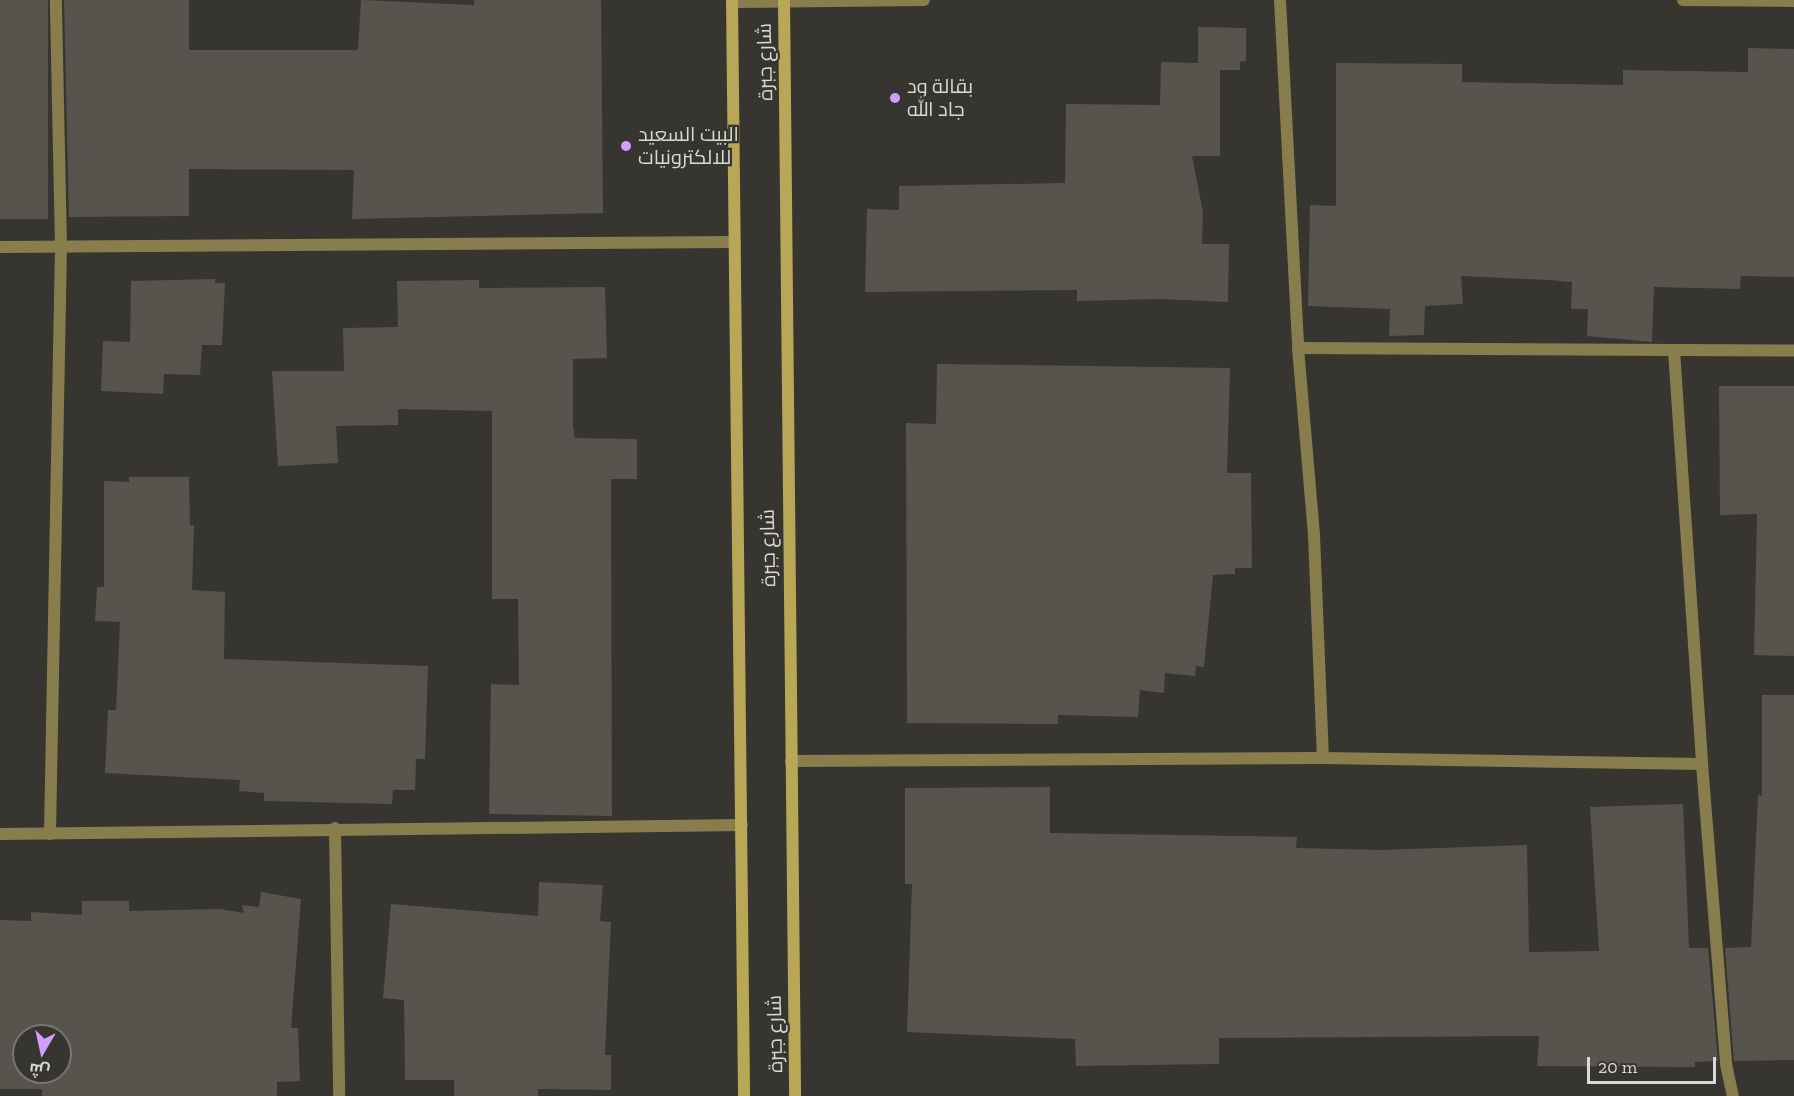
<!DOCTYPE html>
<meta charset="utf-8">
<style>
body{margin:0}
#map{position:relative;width:1794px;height:1096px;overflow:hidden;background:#37352f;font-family:"Zilla Slab",Cairo,serif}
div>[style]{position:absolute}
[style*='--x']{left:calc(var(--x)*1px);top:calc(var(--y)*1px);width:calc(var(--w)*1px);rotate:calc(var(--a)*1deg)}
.building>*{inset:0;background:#56544d;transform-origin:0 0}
.street>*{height:12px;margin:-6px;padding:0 6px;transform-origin:6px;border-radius:6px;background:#887e4d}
.secondary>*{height:12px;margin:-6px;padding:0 6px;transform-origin:6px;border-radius:6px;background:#b7a756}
.dots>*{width:16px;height:16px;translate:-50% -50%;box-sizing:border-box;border:3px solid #37352f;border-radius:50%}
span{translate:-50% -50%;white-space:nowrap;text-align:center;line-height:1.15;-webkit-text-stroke:4.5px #37352f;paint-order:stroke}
.street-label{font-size:20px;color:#d9d8d4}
.poi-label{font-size:20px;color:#d9d8d4}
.left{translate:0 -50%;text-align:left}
.north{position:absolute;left:12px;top:1024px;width:60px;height:60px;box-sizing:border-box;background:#37352f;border:2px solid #787671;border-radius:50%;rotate:189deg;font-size:16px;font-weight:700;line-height:24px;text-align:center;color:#d9d8d4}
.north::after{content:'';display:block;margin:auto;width:21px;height:27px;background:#d29dfd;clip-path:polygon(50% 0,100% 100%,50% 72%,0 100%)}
.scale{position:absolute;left:1587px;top:1057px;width:129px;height:27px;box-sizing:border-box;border:3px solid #d9d8d4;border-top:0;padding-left:8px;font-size:18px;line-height:21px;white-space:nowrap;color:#d9d8d4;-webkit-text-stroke:4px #37352f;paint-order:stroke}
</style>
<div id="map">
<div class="building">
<i style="left:0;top:0;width:48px;height:219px"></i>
<i style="clip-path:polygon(64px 0,189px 0,189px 50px,358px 50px,361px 0,474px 5px,474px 0,601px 0,603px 213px,352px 219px,354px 170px,189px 169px,189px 216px,69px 217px)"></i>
<i style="clip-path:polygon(1198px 27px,1246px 28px,1246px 61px,1240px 62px,1240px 70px,1220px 70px,1220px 156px,1192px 156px,1203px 212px,1202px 244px,1229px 244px,1228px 302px,1160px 299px,1077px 301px,1077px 290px,865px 292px,867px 209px,899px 210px,899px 186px,1065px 183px,1066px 104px,1160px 105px,1161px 62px,1198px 63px)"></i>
<i style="clip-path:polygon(1748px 48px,1794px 49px,1794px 277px,1741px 276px,1740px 289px,1654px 287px,1652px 342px,1587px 336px,1588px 309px,1571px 309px,1572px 282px,1549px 280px,1461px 276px,1463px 304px,1425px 306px,1424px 335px,1389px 336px,1390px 309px,1308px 306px,1310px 205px,1336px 206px,1336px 63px,1462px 64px,1462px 82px,1623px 85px,1623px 70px,1748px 72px)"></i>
<i style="clip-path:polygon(215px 279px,215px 283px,225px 283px,222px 345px,202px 345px,200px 375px,164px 374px,163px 394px,101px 391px,103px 341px,130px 342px,131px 281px)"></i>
<i style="clip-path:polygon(479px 280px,479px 288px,605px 287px,607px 358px,573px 359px,573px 426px,575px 438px,637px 439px,637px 479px,611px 479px,612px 816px,489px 814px,491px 684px,519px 685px,518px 599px,492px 599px,492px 411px,398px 409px,398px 425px,336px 426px,338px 463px,278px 466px,272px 371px,344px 371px,343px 328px,398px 327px,397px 281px)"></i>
<i style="clip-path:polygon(937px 364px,1230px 368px,1227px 473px,1251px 473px,1252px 568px,1235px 568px,1235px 574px,1213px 575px,1204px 667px,1196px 666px,1195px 676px,1165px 673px,1164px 693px,1140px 690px,1138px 717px,1058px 715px,1058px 724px,907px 723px,906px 423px,936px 424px)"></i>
<i style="clip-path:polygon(1719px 386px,1794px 386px,1794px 656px,1754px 655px,1757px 514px,1720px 515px)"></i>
<i style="clip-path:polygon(129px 477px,189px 477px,190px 525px,194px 525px,192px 590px,225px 592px,224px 659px,428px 666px,425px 759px,416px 759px,415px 790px,393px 790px,392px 804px,264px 801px,264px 793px,239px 791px,240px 780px,105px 773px,108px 710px,116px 710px,120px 622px,95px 621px,97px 587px,104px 587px,104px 481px,129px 482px)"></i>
<i style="clip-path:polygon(1762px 695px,1794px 695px,1794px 1060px,1734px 1061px,1725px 948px,1751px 947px,1758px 795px,1762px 796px)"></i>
<i style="clip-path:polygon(1050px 787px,1050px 833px,1297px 837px,1296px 848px,1380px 850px,1527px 845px,1529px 952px,1599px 951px,1590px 807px,1683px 804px,1689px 948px,1708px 948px,1718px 1061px,1695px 1062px,1695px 1067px,1537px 1066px,1539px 1036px,1219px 1038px,1219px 1064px,1076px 1066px,1075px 1039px,907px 1032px,912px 884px,905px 884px,905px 788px)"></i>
<i style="clip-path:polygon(539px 882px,603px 885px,600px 921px,611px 922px,605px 1055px,611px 1055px,611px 1090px,538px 1089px,538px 1096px,454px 1096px,454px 1080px,405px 1080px,404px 1000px,383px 998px,391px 904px,538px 916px)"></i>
<i style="clip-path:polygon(evenodd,261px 892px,301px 899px,291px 1028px,298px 1028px,300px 1081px,277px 1082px,277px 1096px,42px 1096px,42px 1089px,0 1089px,0 920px,31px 921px,31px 912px,82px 915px,82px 901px,129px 901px,129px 911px,220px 909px,244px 913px,242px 905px,259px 907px,261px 892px,24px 1036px,60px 1036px,60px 1072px,24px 1072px,24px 1036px)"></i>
</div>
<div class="street">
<i style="--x:1280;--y:0;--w:348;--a:87"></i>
<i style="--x:1298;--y:348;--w:188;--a:85.1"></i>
<i style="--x:1314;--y:535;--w:223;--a:87.7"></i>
<i style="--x:1683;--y:0;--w:111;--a:0.5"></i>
<i style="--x:732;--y:2;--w:192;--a:-0.6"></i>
<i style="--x:0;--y:247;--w:735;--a:-0.39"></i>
<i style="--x:1298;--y:348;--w:496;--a:0.3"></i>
<i style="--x:1674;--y:351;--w:414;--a:86.1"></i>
<i style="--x:1702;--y:764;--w:301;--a:85.4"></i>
<i style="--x:1726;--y:1064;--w:33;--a:78"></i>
<i style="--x:791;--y:761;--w:532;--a:-0.32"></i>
<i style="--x:1323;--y:758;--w:379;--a:0.9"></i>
<i style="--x:335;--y:828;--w:268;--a:89.1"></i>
<i style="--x:0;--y:834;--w:742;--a:-0.69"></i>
<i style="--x:50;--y:834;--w:587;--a:-88.93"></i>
<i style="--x:61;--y:247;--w:247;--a:-91.2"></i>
</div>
<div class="secondary">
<i style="--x:732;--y:0;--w:1096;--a:89.37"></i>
<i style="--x:784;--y:0;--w:1096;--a:89.42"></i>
</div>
<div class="dots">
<i style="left:895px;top:98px;background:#d29dfd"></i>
<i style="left:626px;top:146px;background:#d29dfd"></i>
</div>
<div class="street-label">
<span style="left:765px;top:62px;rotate:-91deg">شارع جبرة</span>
<span style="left:768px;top:548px;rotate:-91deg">شارع جبرة</span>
<span style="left:775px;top:1034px;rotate:-91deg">شارع جبرة</span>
</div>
<div class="poi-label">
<span class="left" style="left:907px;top:98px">بقالة ود<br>جاد الله</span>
<span class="left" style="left:638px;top:146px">البيت السعيد<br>للالكترونيات</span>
</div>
<div class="north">ش</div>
<div class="scale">20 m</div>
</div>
